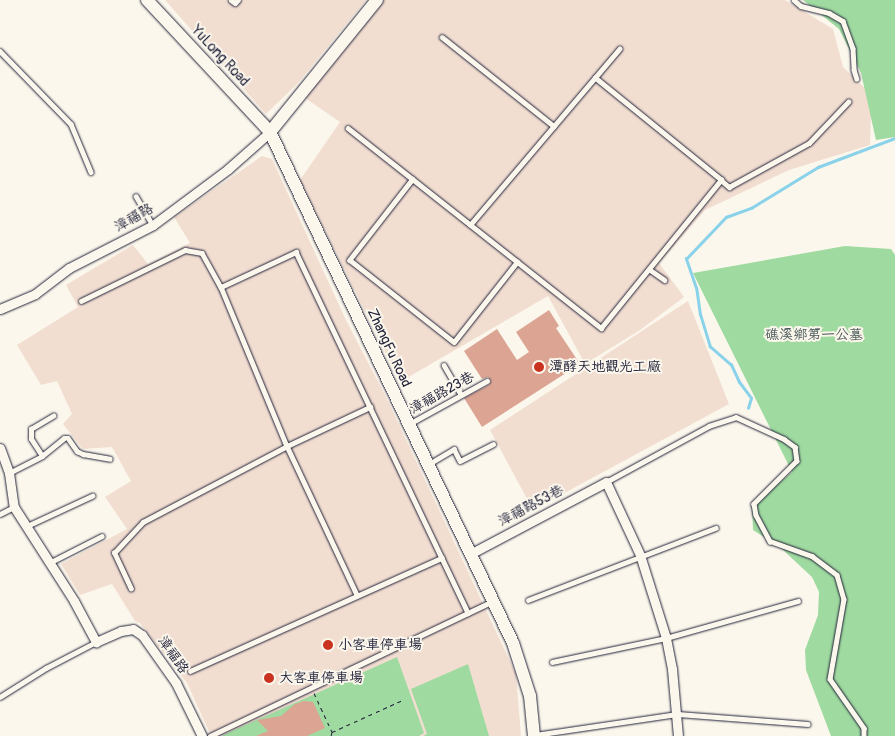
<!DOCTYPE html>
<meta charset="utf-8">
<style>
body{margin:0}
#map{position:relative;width:895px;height:736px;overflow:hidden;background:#fbf7ec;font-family:Pangolin,"LXGW WenKai TC",sans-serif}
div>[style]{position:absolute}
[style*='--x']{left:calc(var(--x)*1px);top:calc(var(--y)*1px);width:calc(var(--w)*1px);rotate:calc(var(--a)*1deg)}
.built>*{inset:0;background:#f2ded1}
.green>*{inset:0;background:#9fdaa0}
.stream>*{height:2.5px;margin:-1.25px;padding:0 1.25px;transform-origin:1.25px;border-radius:1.25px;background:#89d2ea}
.building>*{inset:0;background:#dca593}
.path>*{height:1px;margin-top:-0.5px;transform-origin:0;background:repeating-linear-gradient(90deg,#22223b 0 4px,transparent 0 8px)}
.roads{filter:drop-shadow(0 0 1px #22223b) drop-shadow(0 0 1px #22223b)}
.lane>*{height:4.5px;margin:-2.25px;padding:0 2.25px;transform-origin:2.25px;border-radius:2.25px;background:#fbf7ec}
.street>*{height:9px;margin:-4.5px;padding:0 4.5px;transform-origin:4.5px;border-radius:4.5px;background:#fbf7ec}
.secondary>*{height:12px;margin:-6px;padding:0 6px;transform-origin:6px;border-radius:6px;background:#fbf7ec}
.dots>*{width:14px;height:14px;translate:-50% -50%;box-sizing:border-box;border:2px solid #fbf7ec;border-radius:50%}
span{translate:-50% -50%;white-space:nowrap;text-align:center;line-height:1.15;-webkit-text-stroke:4px #fbf7ec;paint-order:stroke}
.street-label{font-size:14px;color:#22223b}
.park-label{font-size:14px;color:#485959}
.poi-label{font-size:14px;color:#22223b}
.left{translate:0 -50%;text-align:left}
</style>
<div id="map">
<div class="built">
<i style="clip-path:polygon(165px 0,366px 0,297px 84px,266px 114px)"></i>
<i style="clip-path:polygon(383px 0,785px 0,833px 29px,843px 67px,869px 92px,871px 112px,870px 145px,789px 170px,705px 210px,659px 263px,684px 297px,640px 330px,585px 364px,548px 296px,400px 382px,300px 180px,340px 122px,305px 98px)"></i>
<i style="clip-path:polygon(262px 156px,272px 159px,346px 320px,386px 397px,516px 674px,521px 736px,211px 736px,187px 683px,140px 623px,135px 621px,112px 584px,80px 595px,61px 564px,127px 529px,105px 497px,131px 481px,112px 447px,83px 449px,63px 424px,72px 414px,57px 381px,41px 385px,17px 345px,78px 307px,66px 285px,133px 245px,148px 264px,190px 243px,174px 217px)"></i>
<i style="clip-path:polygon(688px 301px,729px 404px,533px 510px,490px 430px)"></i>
</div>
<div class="green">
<i style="clip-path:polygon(803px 0,895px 0,895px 137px,876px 140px,861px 73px,839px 29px)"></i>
<i style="clip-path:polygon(845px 246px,891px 249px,895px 255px,895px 736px,831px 736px,806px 670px,805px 650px,818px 615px,819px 592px,812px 577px,798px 564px,780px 547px,753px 530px,752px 506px,792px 472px,693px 273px)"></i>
<i style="clip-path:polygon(397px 657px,424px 733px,419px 736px,221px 736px)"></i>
<i style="clip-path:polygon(468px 664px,489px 736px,423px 736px,427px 734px,411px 689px)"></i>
</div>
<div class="stream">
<i style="--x:748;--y:408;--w:10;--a:-73"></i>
<i style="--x:751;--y:398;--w:20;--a:-127"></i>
<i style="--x:739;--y:382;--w:19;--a:-115"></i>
<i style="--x:731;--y:365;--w:28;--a:-139"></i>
<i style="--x:710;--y:347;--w:34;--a:-107"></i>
<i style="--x:700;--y:315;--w:27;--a:-98"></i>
<i style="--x:696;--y:288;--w:31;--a:-109"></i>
<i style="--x:686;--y:259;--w:58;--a:-46.4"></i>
<i style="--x:726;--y:217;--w:27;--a:-20"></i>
<i style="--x:751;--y:208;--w:79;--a:-31.5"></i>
<i style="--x:818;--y:167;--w:82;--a:-20.6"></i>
</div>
<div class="building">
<i style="clip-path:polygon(549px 310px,559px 326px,556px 328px,580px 364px,482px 427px,464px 398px,489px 385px,491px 381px,488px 377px,482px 379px,464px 351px,497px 329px,517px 360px,529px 352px,516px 332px)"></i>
<i style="clip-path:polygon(304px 701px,313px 702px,325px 728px,307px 736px,256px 736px,268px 731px,257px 720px,281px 716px,295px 704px)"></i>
</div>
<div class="path">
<i style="--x:314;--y:693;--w:43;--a:65.2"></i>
<i style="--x:332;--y:732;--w:4;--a:104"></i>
<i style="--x:332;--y:732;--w:80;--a:-24.3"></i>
</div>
<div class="roads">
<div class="lane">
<i style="--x:231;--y:0;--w:5;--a:37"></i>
<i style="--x:235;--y:3;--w:4;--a:-45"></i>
<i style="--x:794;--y:0;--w:9;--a:41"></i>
<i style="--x:801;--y:6;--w:29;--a:14"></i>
<i style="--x:829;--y:13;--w:16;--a:30"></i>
<i style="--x:843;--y:21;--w:29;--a:70"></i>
<i style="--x:853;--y:48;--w:22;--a:87"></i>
<i style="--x:854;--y:70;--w:9;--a:72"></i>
<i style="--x:442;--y:37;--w:143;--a:38.5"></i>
<i style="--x:0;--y:51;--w:102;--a:45.8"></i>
<i style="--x:71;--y:124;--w:52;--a:67.4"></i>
<i style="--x:348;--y:128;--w:323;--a:38.3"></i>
<i style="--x:601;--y:328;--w:191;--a:-51"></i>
<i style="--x:721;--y:180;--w:162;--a:-141"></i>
<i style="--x:413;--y:179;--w:103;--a:127.9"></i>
<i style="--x:350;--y:260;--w:132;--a:38.3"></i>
<i style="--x:454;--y:342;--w:102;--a:-51.8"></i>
<i style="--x:721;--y:180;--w:11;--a:41"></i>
<i style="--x:729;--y:187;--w:91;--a:-28.8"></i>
<i style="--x:809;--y:143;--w:57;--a:-46.4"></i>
<i style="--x:136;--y:196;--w:34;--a:60"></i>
<i style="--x:470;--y:225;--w:231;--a:-49.7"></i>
<i style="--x:649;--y:269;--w:19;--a:35"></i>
<i style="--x:221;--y:287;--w:83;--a:-25"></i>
<i style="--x:296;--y:252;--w:400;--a:64.5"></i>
<i style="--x:81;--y:301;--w:116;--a:-26.1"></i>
<i style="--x:185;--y:250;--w:17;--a:10"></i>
<i style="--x:202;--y:253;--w:39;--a:61"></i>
<i style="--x:221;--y:287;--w:172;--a:67.5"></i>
<i style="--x:287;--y:446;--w:165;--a:64.8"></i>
<i style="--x:444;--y:365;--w:34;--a:60"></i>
<i style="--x:409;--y:424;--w:89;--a:-28.9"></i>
<i style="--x:42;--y:456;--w:20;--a:-123"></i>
<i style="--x:31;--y:439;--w:10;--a:-90"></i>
<i style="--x:31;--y:429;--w:26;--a:-31"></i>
<i style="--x:429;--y:464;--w:29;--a:-31"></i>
<i style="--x:454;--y:449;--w:13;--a:63"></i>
<i style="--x:460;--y:461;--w:37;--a:-27"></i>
<i style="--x:9;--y:473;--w:37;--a:-27"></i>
<i style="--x:42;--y:456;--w:28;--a:-39"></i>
<i style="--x:64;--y:438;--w:4;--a:0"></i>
<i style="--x:68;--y:438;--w:16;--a:55"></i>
<i style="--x:77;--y:451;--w:7;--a:27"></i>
<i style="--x:83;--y:454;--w:27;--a:10"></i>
<i style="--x:606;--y:482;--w:117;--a:-28.5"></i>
<i style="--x:709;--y:426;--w:28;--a:-18"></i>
<i style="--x:736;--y:417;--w:53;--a:24.6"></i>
<i style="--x:784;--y:439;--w:14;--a:36"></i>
<i style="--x:795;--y:447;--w:14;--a:82"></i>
<i style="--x:797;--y:461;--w:61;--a:135"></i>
<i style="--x:754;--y:504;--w:11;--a:80"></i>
<i style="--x:756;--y:515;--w:30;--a:62"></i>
<i style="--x:770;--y:541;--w:45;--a:19.7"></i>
<i style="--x:812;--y:556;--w:31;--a:37"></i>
<i style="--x:837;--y:575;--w:25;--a:74"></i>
<i style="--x:844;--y:599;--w:81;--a:99.9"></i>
<i style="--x:830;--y:679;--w:60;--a:55.2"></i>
<i style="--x:864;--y:728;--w:8;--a:90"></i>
<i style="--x:0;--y:514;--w:16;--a:-27"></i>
<i style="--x:27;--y:526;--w:72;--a:-24.8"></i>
<i style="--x:49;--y:563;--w:59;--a:-27"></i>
<i style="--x:131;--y:589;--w:40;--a:-115"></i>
<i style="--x:114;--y:553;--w:42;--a:-46.9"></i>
<i style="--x:143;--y:522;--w:163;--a:-27.8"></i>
<i style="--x:287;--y:446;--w:92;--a:-25.2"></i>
<i style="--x:528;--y:600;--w:201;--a:-21"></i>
<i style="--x:552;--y:662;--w:116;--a:-11.9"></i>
<i style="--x:666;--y:638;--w:137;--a:-15.7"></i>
<i style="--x:190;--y:671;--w:276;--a:-24.2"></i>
<i style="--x:0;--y:697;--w:54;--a:-32.2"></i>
<i style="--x:46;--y:668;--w:56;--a:-27.5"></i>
<i style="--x:535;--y:735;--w:145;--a:-8.4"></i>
<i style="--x:678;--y:714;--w:130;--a:4.4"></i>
<i style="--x:210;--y:736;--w:311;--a:-25.5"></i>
</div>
<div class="street">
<i style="--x:0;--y:309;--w:38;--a:-23"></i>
<i style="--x:35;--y:294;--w:43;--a:-37.4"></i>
<i style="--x:69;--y:268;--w:94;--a:-27.1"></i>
<i style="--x:153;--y:225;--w:94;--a:-36.7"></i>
<i style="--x:228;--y:169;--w:56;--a:-41.4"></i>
<i style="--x:0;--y:448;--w:27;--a:70"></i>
<i style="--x:9;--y:473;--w:34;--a:82"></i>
<i style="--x:14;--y:507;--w:112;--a:57.4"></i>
<i style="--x:74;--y:601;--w:47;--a:61.8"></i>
<i style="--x:96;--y:642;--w:27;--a:-24"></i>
<i style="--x:121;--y:631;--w:12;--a:-9"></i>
<i style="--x:133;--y:629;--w:11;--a:34"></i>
<i style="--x:142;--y:635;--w:59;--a:54.7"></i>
<i style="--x:176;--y:683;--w:59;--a:63.9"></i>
<i style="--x:470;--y:554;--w:154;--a:-27.9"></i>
<i style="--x:606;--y:482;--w:81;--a:65"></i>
<i style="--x:640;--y:555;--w:87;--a:72.6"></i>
<i style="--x:666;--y:638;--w:32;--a:79"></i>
<i style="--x:672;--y:669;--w:67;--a:84.9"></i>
</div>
<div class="secondary">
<i style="--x:147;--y:0;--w:180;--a:47"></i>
<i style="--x:270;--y:132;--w:566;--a:64.57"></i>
<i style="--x:513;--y:643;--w:56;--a:72.2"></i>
<i style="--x:530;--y:696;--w:40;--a:84.3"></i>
<i style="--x:270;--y:132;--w:170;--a:-51"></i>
</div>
</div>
<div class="dots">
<i style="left:539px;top:367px;background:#c8321e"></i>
<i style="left:328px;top:645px;background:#c8321e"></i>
<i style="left:269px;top:678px;background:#c8321e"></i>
</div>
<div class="street-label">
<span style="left:220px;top:56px;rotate:47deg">YuLong Road</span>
<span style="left:134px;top:218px;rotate:-30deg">漳福路</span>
<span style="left:389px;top:348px;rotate:65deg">ZhangFu Road</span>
<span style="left:442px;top:393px;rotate:-29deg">漳福路23巷</span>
<span style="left:531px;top:506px;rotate:-28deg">漳福路53巷</span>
<span style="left:173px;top:655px;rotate:55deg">漳福路</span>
</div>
<div class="park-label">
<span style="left:814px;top:335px">礁溪鄉第一公墓</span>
</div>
<div class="poi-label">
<span class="left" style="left:549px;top:367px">潭酵天地觀光工廠</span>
<span class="left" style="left:338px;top:645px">小客車停車場</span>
<span class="left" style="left:279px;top:678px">大客車停車場</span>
</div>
</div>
